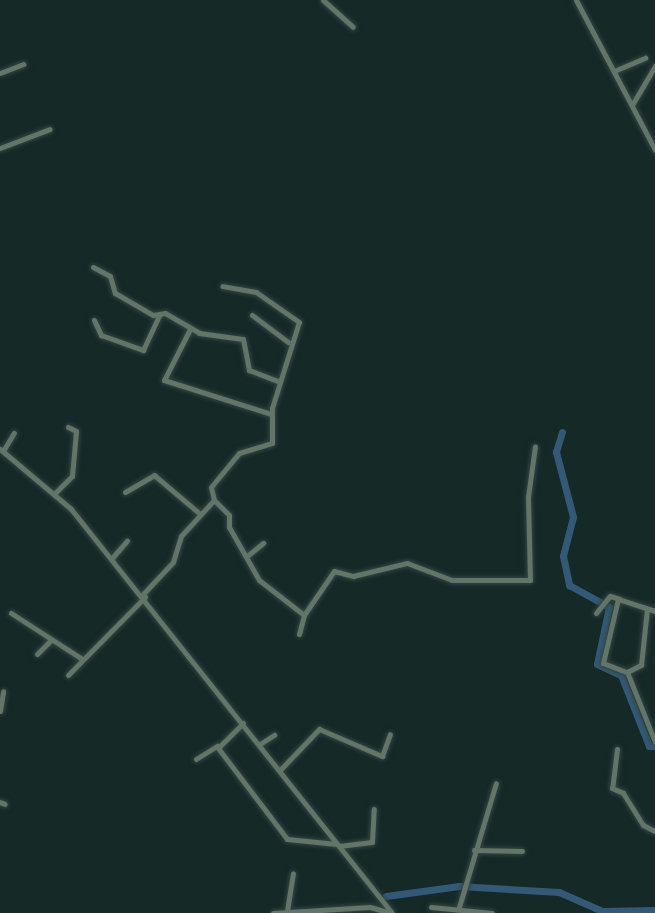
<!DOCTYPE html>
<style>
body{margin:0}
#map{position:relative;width:655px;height:913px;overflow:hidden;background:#152927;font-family:"Archivo Narrow",sans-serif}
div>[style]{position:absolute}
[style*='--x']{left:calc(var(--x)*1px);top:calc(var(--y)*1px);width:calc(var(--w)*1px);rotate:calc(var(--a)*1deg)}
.river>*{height:7px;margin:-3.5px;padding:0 3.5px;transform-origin:3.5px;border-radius:3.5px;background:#345977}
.roads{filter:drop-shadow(0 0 2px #324543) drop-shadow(0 0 2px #324543)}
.minor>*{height:5px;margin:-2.5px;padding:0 2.5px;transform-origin:2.5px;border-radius:2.5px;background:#627568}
span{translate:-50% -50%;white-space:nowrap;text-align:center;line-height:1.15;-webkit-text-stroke:5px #0b1f1d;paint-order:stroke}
</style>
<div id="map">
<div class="river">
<i style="--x:562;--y:432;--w:21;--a:107"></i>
<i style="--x:556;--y:452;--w:67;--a:75.3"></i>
<i style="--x:573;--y:517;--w:40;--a:104.4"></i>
<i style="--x:563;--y:556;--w:30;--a:78"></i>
<i style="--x:569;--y:585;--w:46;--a:28.8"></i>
<i style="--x:609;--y:607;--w:58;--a:101.9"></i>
<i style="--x:597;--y:664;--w:26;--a:25"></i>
<i style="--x:621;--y:675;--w:76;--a:68.5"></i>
<i style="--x:649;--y:746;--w:6;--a:0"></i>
<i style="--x:386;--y:896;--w:74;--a:-7.8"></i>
<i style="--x:459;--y:886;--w:100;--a:3.4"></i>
<i style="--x:559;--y:892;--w:47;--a:23.8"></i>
<i style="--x:602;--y:911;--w:53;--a:-1.1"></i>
</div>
<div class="roads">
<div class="minor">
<i style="--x:323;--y:0;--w:40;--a:42"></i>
<i style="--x:576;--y:0;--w:170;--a:62.2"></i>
<i style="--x:614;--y:71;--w:34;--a:-23"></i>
<i style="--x:0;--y:73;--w:25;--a:-21"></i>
<i style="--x:632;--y:105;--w:45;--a:-59.5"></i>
<i style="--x:0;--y:148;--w:53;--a:-20.8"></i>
<i style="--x:93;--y:267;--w:19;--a:28"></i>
<i style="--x:110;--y:276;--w:18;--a:74"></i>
<i style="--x:115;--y:293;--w:44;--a:30.1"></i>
<i style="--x:153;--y:315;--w:12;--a:-9"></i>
<i style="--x:165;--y:313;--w:39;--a:30"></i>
<i style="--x:199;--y:333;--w:44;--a:7.8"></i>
<i style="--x:243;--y:339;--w:32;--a:79"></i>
<i style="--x:249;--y:370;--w:33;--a:21"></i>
<i style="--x:252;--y:315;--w:45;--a:36.9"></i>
<i style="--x:94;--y:320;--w:17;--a:65"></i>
<i style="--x:101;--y:335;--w:45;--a:19.7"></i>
<i style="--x:143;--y:350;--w:40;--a:-65"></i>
<i style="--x:190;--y:329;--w:57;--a:117"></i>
<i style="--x:164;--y:380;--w:112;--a:17.6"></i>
<i style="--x:0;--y:449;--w:93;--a:40.2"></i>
<i style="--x:71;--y:509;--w:516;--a:51.53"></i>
<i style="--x:3;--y:451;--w:21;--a:-59"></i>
<i style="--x:125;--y:492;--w:34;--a:-30"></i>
<i style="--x:154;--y:475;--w:59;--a:40.2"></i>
<i style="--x:55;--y:493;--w:24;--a:-45"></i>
<i style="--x:72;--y:476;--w:45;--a:-84.9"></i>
<i style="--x:76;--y:431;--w:9;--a:-153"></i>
<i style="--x:214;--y:500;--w:21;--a:45"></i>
<i style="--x:229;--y:515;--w:12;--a:90"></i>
<i style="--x:229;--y:527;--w:61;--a:60.5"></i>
<i style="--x:259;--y:580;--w:57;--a:37.9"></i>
<i style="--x:304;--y:615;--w:53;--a:-55.7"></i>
<i style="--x:334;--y:571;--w:20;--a:15"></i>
<i style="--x:353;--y:576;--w:56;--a:-13.5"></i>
<i style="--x:407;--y:563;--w:48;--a:20.7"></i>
<i style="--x:452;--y:580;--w:78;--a:0"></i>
<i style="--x:530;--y:580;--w:83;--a:-91.4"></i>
<i style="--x:528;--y:497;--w:51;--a:-82.2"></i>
<i style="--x:247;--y:556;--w:21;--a:-39"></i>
<i style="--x:112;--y:558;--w:23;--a:-49"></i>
<i style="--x:143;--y:594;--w:44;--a:-46.8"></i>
<i style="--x:173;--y:562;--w:27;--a:-73"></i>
<i style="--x:181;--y:536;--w:49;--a:-47.5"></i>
<i style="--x:214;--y:500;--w:13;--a:-103"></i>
<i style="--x:211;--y:487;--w:44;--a:-50.5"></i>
<i style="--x:239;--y:453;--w:34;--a:-17"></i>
<i style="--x:272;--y:443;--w:35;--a:-90"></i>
<i style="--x:272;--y:408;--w:90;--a:-72.6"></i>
<i style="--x:299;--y:322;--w:52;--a:-145.1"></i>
<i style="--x:256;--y:292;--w:34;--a:-170"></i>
<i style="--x:655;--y:611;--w:39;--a:-162"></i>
<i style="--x:618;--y:599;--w:66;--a:103.2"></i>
<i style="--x:603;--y:663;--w:26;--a:21"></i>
<i style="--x:627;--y:672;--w:75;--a:68.2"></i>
<i style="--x:11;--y:613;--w:85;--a:32.9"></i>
<i style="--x:596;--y:613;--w:22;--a:-51"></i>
<i style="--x:610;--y:596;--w:10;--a:17"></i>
<i style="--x:299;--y:634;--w:20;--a:-75"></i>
<i style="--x:37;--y:654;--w:20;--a:-45"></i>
<i style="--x:627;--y:672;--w:16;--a:-27"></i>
<i style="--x:641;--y:665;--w:56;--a:-83.9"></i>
<i style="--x:68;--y:675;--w:110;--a:-45.4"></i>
<i style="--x:0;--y:711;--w:20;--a:-81"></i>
<i style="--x:243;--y:723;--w:35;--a:135"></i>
<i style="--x:218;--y:748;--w:114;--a:52.8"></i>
<i style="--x:287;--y:839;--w:50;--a:5.7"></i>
<i style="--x:260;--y:744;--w:17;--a:-33"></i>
<i style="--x:617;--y:749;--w:39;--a:97"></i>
<i style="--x:612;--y:788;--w:12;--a:24"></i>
<i style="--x:623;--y:793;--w:38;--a:58"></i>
<i style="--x:643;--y:825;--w:13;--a:27"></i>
<i style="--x:196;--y:759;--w:25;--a:-32"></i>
<i style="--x:280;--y:770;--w:57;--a:-46.4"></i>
<i style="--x:319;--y:729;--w:69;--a:23.2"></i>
<i style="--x:382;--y:756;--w:23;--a:-70"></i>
<i style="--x:0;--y:802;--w:5;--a:22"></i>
<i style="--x:339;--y:846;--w:33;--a:-7"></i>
<i style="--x:372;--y:842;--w:33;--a:-87"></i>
<i style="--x:474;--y:850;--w:48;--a:1.2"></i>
<i style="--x:431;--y:907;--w:61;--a:5.6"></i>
<i style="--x:459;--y:907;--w:129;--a:-73.4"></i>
<i style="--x:287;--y:911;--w:38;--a:-81"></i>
<i style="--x:273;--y:913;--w:97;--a:-3.5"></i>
<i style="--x:370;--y:907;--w:22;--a:16"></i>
</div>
</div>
</div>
